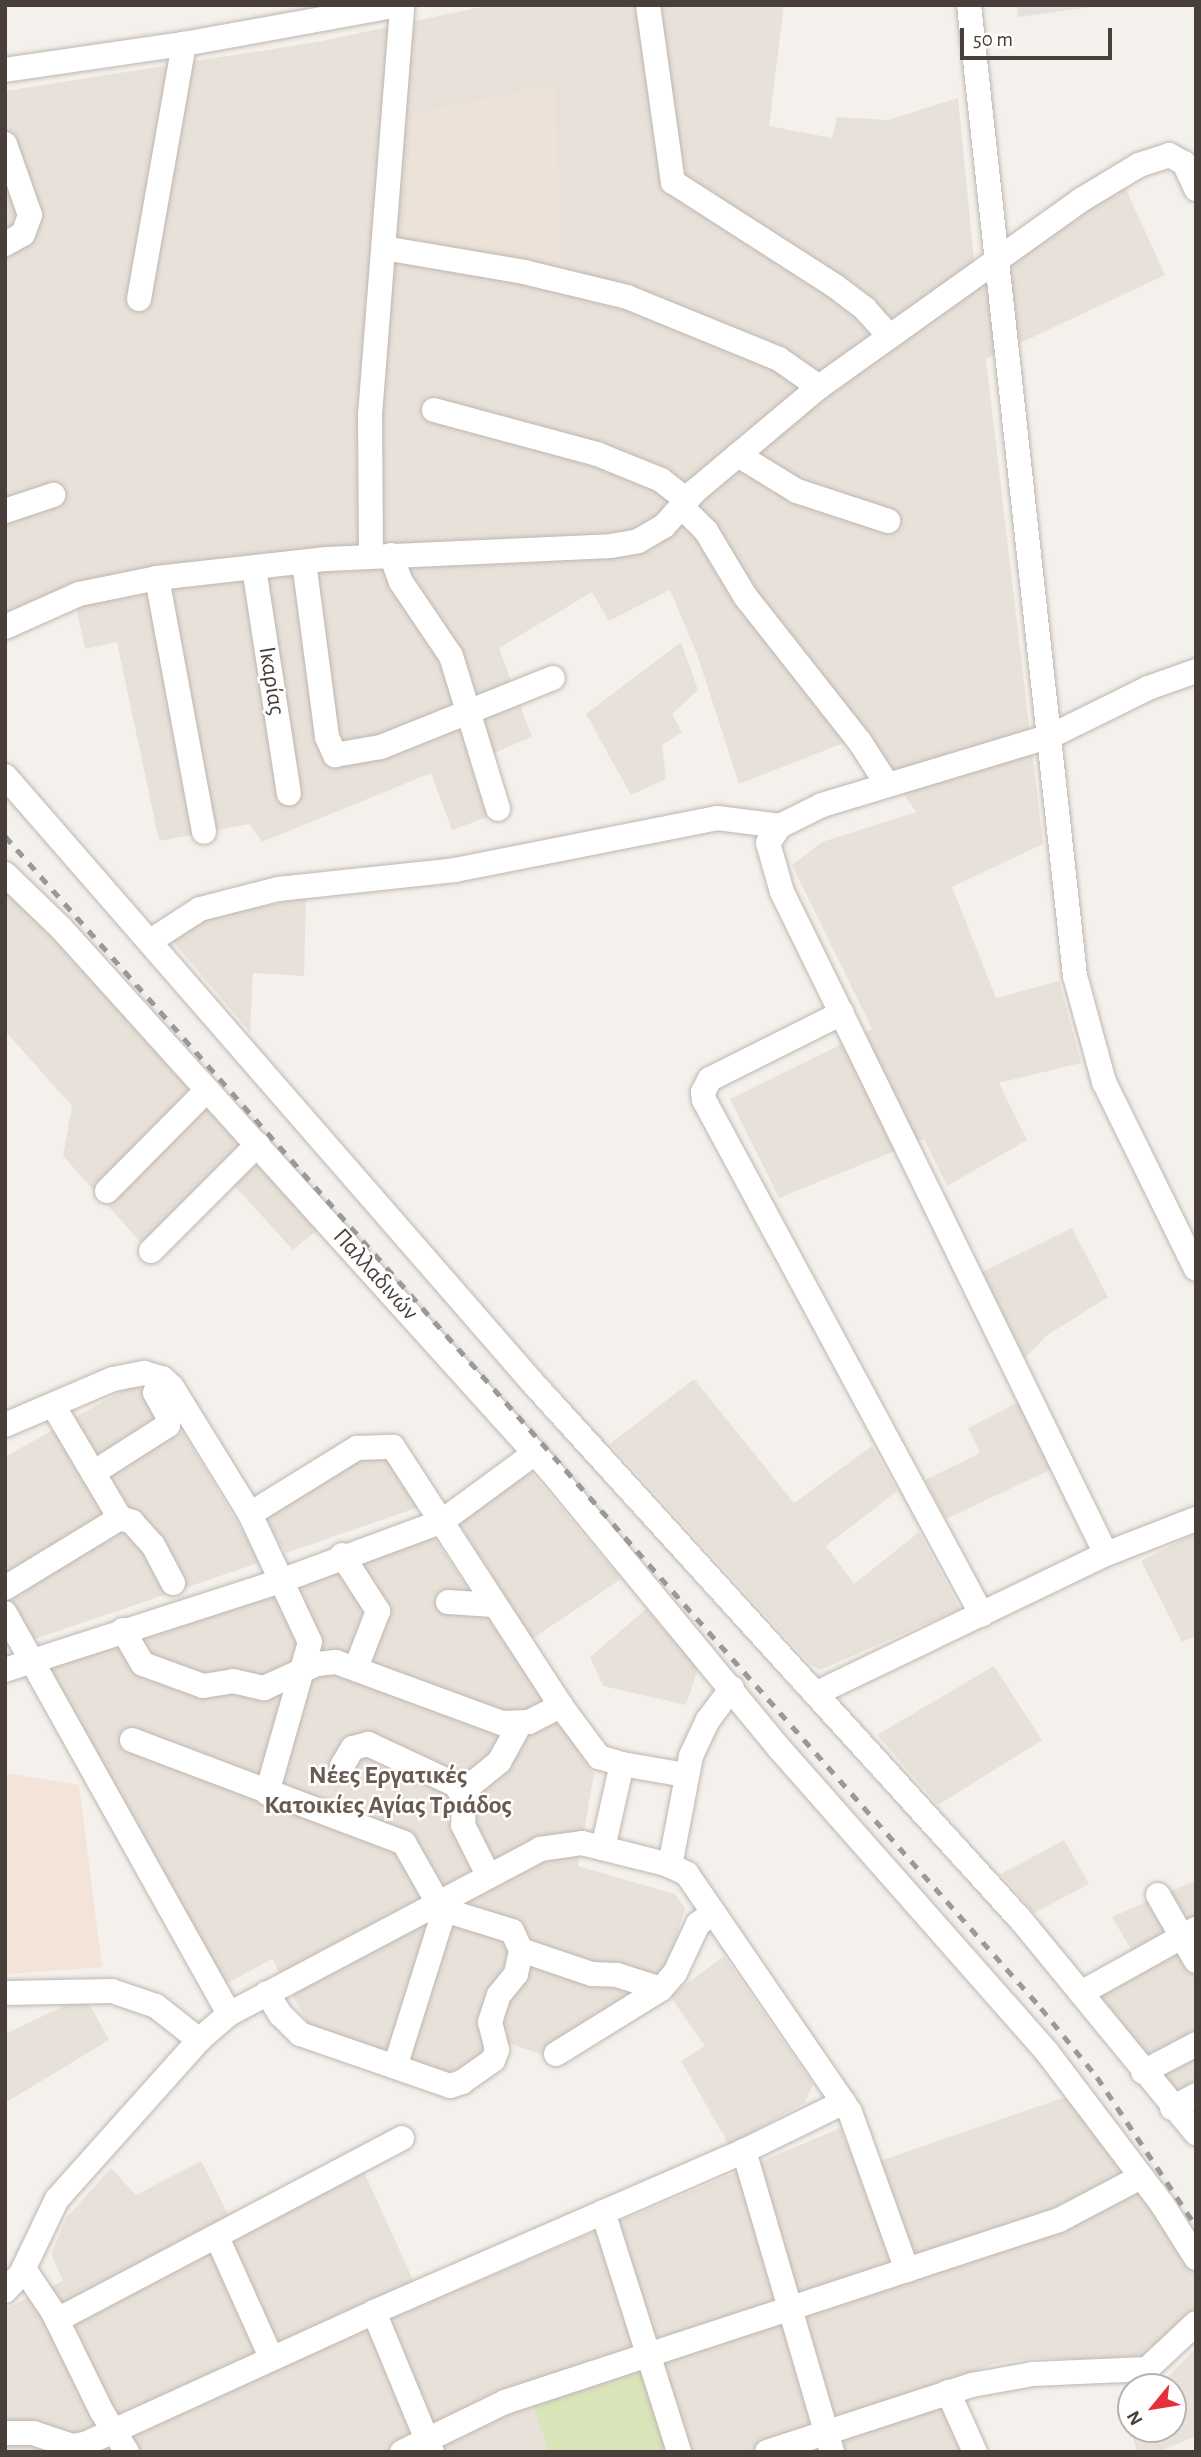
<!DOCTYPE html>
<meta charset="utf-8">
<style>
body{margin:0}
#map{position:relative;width:1201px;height:2457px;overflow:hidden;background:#f4f0ec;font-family:"Alegreya Sans",sans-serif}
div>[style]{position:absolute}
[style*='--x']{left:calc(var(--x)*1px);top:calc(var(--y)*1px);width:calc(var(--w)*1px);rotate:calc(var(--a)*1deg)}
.residential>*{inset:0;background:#e8e1da}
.commercial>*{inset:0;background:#f3e3d9}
.education>*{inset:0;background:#ece2d7}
.green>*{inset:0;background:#dae4b9}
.parking>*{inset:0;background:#e4e1df}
.roads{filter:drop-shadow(0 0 2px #bfb6af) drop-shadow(0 0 2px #bfb6af)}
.minor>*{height:24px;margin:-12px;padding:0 12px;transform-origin:12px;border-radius:12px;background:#fff}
.rail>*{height:5px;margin-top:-2.5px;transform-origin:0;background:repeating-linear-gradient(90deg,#999 0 9px,transparent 0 18px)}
span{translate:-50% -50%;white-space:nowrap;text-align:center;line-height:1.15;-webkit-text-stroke:5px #fff;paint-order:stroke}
.street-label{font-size:24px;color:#483f3a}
.neighbourhood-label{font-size:26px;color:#6a5b52;font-weight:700}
.frame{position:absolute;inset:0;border:7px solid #483f3a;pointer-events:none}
.north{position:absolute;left:1117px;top:2373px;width:70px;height:70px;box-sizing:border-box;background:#fff;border:2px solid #b6b2b0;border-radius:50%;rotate:240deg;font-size:19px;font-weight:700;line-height:28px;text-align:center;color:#483f3a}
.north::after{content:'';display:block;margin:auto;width:24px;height:32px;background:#e6313c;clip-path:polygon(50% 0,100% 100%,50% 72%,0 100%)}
.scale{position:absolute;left:960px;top:28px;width:152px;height:32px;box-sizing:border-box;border:4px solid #483f3a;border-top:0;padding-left:9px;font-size:21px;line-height:24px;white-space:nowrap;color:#483f3a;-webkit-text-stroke:5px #fff;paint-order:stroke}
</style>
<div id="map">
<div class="residential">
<i style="clip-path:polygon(490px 5px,784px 5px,769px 126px,832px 138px,837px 117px,888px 120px,958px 98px,976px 282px,1124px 185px,1165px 275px,986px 359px,1043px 844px,952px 887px,996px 998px,1059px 981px,1081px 1063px,999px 1083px,1027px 1140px,947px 1186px,924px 1139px,779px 1198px,730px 1099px,872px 1029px,792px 865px,822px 842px,916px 812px,864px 735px,739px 784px,697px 654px,670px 590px,609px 621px,592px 592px,499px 648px,532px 737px,470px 763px,488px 817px,452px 830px,431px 773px,262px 842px,249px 824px,159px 841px,117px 642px,85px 649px,72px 588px,5px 617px,5px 91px,317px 42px)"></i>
<i style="clip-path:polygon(681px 642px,698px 690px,672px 714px,682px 732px,662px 745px,666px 779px,631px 795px,586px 714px)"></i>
<i style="clip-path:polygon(5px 887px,11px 892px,321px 1227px,293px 1250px,222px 1172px,145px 1247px,63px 1156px,72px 1106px,5px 1031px)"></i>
<i style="clip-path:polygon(306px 898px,304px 976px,253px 973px,250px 1032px,165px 932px,210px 916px)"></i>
<i style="clip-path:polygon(1072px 1228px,1108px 1297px,1046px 1336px,1025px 1358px,982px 1272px)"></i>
<i style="clip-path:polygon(694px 1379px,794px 1503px,872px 1446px,897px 1491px,826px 1546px,854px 1584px,919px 1532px,960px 1609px,820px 1670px,809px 1663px,610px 1444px)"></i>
<i style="clip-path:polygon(134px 1384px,143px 1390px,172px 1438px,183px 1432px,261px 1562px,32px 1640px,11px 1604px,14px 1596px,5px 1577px,5px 1457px)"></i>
<i style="clip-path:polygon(1019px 1402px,1052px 1469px,946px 1519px,925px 1480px,980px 1453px,968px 1428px)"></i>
<i style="clip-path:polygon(387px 1453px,422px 1506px,286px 1553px,264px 1517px,365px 1455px)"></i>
<i style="clip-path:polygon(529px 1470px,621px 1579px,532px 1639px,455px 1517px)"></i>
<i style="clip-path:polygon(1196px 1533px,1196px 1636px,1182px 1642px,1141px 1561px)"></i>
<i style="clip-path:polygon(432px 1535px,594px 1774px,578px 1866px,675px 1894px,685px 1908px,661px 1985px,540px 2054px,505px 2042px,447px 2074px,312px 2030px,272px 1959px,224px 1985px,40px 1664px)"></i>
<i style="clip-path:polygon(646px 1609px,698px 1668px,686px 1705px,603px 1686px,590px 1657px)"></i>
<i style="clip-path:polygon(994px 1666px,1042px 1740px,938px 1805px,877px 1735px)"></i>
<i style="clip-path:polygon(1064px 1840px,1089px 1884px,1034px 1913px,1001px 1874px)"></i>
<i style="clip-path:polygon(1196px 1880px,1196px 2115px,1098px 1993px,1142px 1968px,1112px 1917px)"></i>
<i style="clip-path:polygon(724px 1956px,813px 2084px,805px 2103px,729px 2145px,681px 2061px,705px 2046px,670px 1996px)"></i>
<i style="clip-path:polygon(85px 1996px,109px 2040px,5px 2103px,5px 2034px)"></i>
<i style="clip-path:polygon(1071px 2095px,1187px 2262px,1196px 2277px,1196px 2311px,1142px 2360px,1034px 2358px,993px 2364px,940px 2384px,969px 2452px,5px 2452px,5px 2309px,63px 2281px,51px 2254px,67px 2217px,111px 2168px,136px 2195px,201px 2161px,239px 2236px,364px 2172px,424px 2304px,840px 2128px,857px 2169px)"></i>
<i style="clip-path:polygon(1196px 2348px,1196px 2436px,1158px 2452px,1137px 2452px,1122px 2395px,1131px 2393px,1131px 2429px,1173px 2429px,1173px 2387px,1149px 2387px,1166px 2379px)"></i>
</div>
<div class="commercial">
<i style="clip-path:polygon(5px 1773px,79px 1785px,102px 1967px,5px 1974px)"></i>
</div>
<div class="education">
<i style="clip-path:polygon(554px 84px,563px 274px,403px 245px,413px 114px)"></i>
</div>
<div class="green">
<i style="clip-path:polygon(642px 2373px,667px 2452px,549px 2452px,533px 2406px)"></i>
</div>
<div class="parking">
<i style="clip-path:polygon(1017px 5px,1106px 5px,1018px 17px)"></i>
</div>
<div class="roads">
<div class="minor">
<i style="--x:648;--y:5;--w:179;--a:82"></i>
<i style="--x:673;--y:182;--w:193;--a:32.7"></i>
<i style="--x:835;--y:286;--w:38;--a:37"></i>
<i style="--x:865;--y:309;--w:36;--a:48"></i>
<i style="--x:969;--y:5;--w:977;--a:83.77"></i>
<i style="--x:1075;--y:976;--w:110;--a:74.7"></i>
<i style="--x:1104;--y:1082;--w:208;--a:63.8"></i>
<i style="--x:5;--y:70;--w:181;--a:-8.3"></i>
<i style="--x:184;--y:44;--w:219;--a:-10.3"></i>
<i style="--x:5;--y:144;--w:75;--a:70.6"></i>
<i style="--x:30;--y:215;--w:20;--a:110"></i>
<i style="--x:23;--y:234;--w:21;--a:151"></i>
<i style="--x:384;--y:248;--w:142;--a:9.7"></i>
<i style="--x:524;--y:272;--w:106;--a:13.6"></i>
<i style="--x:627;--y:297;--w:164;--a:22.2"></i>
<i style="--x:779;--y:359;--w:49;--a:35"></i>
<i style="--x:139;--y:299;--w:259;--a:-80"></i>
<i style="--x:434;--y:410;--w:169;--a:15.1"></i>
<i style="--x:597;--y:454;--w:69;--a:22.1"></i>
<i style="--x:661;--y:480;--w:33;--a:38"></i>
<i style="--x:738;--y:455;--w:69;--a:31.4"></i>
<i style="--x:797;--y:491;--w:96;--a:18.2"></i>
<i style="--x:682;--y:507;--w:34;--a:45"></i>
<i style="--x:706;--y:531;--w:76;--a:59"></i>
<i style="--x:745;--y:596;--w:186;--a:51.8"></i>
<i style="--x:860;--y:742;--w:50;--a:57.3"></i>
<i style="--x:5;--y:511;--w:51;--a:-18.4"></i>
<i style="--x:391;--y:555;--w:29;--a:70"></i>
<i style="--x:401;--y:582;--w:89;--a:56"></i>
<i style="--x:451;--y:656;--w:160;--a:72.9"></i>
<i style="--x:371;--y:556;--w:141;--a:-90.4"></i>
<i style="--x:370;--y:415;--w:411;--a:-85.5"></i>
<i style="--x:304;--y:562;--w:177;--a:82.5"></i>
<i style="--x:327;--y:737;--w:20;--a:66"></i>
<i style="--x:335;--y:755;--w:47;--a:-9.9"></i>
<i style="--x:381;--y:747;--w:185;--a:-21.9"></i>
<i style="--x:254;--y:568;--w:228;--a:81.2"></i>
<i style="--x:157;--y:578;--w:258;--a:79.5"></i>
<i style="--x:5;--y:627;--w:81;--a:-24"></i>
<i style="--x:79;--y:594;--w:80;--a:-11.6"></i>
<i style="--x:157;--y:578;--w:171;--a:-6.4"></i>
<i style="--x:327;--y:559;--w:284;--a:-2.6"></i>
<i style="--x:611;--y:546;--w:27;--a:-10"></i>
<i style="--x:638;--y:541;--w:30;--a:-30"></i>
<i style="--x:664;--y:526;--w:47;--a:-48.5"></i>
<i style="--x:695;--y:491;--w:162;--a:-40"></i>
<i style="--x:819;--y:387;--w:322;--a:-35.5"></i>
<i style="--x:1081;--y:200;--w:68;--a:-31.1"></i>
<i style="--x:1139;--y:165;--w:32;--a:-18"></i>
<i style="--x:1169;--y:155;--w:17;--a:28"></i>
<i style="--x:1184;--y:163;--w:29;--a:65"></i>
<i style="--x:5;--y:776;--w:805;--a:48.98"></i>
<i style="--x:533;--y:1383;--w:726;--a:47.74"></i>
<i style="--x:1021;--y:1920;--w:276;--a:50.6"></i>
<i style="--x:5;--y:874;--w:78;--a:44"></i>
<i style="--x:61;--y:928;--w:729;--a:47.95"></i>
<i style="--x:549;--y:1469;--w:362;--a:50.5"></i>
<i style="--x:779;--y:1748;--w:405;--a:48.6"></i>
<i style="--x:1047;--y:2052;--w:191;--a:52.9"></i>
<i style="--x:1162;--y:2204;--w:64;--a:57.8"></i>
<i style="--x:152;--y:940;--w:57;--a:-32.9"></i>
<i style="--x:200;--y:909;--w:81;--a:-14.4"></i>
<i style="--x:278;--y:889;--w:178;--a:-6.1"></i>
<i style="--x:455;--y:870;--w:267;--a:-11.2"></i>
<i style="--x:717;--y:818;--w:64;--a:7.2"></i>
<i style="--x:842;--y:1013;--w:148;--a:153.4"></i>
<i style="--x:710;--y:1079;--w:15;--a:118"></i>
<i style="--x:703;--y:1092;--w:8;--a:83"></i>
<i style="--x:704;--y:1100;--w:585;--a:61.64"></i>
<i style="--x:107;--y:1191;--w:142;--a:-45.3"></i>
<i style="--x:151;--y:1251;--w:151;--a:-45"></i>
<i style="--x:5;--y:1425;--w:117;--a:-23.1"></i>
<i style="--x:113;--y:1379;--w:32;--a:-11"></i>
<i style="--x:144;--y:1373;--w:19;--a:16"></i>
<i style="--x:162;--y:1378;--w:13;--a:42"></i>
<i style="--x:172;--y:1387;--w:149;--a:58.4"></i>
<i style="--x:250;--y:1514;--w:141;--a:64.9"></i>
<i style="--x:310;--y:1642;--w:157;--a:105.9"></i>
<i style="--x:93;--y:1473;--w:89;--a:-32.6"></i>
<i style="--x:168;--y:1425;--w:7;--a:-82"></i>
<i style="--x:169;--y:1418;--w:29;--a:-119"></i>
<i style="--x:250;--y:1514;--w:126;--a:-31.7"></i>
<i style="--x:357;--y:1448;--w:36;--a:-2"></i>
<i style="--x:393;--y:1447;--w:309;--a:57"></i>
<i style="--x:561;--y:1706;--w:64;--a:53.3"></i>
<i style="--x:599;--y:1757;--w:24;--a:17"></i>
<i style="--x:120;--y:1518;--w:13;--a:18"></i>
<i style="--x:132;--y:1522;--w:31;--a:48"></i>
<i style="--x:153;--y:1545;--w:43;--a:62.2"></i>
<i style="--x:1106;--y:1554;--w:737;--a:-116.08"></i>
<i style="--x:782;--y:892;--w:51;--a:-105.9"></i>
<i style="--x:768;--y:843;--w:21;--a:-55"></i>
<i style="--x:780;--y:826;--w:47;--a:-26.6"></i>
<i style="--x:822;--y:805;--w:239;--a:-16.8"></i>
<i style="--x:1051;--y:736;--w:108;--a:-26.3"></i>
<i style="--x:1148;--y:688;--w:51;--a:-19.5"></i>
<i style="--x:342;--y:1555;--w:67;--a:57.3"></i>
<i style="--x:378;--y:1611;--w:61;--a:111.1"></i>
<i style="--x:5;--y:1588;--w:135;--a:-31.3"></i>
<i style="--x:120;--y:1518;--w:131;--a:-120.7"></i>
<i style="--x:448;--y:1602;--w:45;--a:3.8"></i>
<i style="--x:5;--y:1613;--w:459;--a:60.8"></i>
<i style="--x:123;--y:1630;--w:39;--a:60"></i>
<i style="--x:143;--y:1664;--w:64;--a:20.1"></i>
<i style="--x:203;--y:1686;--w:30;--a:-9"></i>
<i style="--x:233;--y:1681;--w:32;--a:13"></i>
<i style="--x:264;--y:1688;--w:58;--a:-24.4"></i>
<i style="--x:317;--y:1664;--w:19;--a:-6"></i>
<i style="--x:336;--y:1662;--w:177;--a:20.2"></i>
<i style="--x:502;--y:1723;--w:27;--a:-2"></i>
<i style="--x:529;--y:1722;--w:36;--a:-27"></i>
<i style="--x:5;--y:1670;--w:292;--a:-17.9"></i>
<i style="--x:283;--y:1580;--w:168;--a:-20.2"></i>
<i style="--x:441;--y:1522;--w:117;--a:-36.3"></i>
<i style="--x:817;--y:1693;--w:321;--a:-25.7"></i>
<i style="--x:1106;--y:1554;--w:97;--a:-21.3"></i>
<i style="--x:132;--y:1740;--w:291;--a:20.7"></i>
<i style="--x:404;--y:1843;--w:67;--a:60.4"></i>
<i style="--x:437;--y:1901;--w:18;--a:74"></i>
<i style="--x:442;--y:1918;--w:156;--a:107.5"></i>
<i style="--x:342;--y:1766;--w:21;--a:-59"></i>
<i style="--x:353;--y:1748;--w:16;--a:-15"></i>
<i style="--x:368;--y:1744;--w:97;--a:25"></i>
<i style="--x:456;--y:1785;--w:16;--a:60"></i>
<i style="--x:464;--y:1799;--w:26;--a:92"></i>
<i style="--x:463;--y:1825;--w:56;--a:63.4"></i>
<i style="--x:462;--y:1792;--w:48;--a:-39"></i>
<i style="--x:499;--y:1762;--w:43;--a:-61.1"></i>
<i style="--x:603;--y:1848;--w:86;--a:-77.3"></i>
<i style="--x:622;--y:1764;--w:65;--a:9.8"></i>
<i style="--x:670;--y:1866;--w:112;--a:-79.2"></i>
<i style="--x:691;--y:1756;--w:40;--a:-65"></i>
<i style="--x:708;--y:1720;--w:40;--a:-53"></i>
<i style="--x:1158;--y:1895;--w:76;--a:60.1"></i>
<i style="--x:521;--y:1950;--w:75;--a:18.7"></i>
<i style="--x:592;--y:1974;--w:25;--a:2"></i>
<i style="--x:617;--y:1975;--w:46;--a:17.7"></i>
<i style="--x:5;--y:1993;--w:107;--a:-1.1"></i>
<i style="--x:112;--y:1991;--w:46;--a:18.8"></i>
<i style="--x:156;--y:2006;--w:55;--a:38.3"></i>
<i style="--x:267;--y:1993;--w:26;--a:58"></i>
<i style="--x:281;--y:2015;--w:27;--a:45"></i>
<i style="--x:300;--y:2034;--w:159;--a:19.1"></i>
<i style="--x:450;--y:2086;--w:13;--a:-18"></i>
<i style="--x:462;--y:2082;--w:38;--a:-35"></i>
<i style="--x:493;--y:2060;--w:11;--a:-68"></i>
<i style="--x:497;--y:2050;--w:29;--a:-104"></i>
<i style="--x:490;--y:2022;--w:28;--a:-72"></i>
<i style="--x:499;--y:1995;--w:27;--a:-51"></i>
<i style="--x:516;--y:1974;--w:25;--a:-78"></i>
<i style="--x:521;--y:1950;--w:21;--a:-115"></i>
<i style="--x:512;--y:1931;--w:74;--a:-162.8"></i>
<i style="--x:1081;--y:1993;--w:132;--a:-29.1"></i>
<i style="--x:556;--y:2054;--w:123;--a:-31.8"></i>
<i style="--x:661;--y:1989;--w:21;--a:-49"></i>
<i style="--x:675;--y:1973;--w:54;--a:-64.9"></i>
<i style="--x:698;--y:1924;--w:19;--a:-36"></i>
<i style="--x:1143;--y:2072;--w:60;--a:-27.8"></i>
<i style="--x:1172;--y:2108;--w:27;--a:-28"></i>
<i style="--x:744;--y:2151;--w:314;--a:73.7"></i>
<i style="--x:603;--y:2212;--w:252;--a:72.4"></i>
<i style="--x:217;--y:2237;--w:132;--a:65.8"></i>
<i style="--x:24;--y:2269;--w:52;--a:56"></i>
<i style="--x:53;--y:2312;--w:111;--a:63.9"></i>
<i style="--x:102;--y:2412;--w:47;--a:58"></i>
<i style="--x:5;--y:2291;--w:23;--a:-47"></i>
<i style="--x:21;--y:2274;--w:83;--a:-64.4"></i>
<i style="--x:57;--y:2199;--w:213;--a:-48.2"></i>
<i style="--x:199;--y:2040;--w:40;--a:-41"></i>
<i style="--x:229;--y:2014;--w:352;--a:-27.9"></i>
<i style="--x:540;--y:1849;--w:42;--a:-8.1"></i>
<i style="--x:582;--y:1843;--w:87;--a:14"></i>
<i style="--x:666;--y:1864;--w:23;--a:25"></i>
<i style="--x:687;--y:1874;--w:288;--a:55.6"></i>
<i style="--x:850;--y:2112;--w:168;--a:70.2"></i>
<i style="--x:374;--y:2312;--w:152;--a:67.5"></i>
<i style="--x:57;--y:2320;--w:390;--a:-27.8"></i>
<i style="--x:948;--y:2392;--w:66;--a:65.8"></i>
<i style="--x:5;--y:2433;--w:28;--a:0"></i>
<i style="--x:33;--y:2433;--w:41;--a:18.4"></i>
<i style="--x:72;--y:2446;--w:13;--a:-9"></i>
<i style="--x:85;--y:2444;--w:318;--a:-24.5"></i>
<i style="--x:374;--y:2312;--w:404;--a:-23.5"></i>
<i style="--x:744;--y:2151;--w:111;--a:-26.1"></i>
<i style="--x:402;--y:2452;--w:114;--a:-25.9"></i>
<i style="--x:505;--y:2402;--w:583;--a:-18.19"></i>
<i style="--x:1059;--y:2220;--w:93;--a:-27.7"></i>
<i style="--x:767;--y:2452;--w:216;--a:-18.1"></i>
<i style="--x:972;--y:2385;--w:62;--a:-10.2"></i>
<i style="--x:1033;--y:2374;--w:114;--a:-2.5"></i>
<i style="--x:1147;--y:2369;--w:67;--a:-43.2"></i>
</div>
</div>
<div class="rail">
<i style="--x:5;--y:836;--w:1564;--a:48.52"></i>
<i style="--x:1041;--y:2008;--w:89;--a:50.9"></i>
<i style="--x:1097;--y:2077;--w:179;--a:56.4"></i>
</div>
<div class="street-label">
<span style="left:271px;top:681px;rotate:81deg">Ικαρίας</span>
<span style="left:375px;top:1275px;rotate:48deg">Παλλαδινών</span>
</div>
<div class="neighbourhood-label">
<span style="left:388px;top:1791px">Νέες Εργατικές<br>Κατοικίες Αγίας Τριάδος</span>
</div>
<div class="frame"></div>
<div class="north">N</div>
<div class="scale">50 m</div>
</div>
